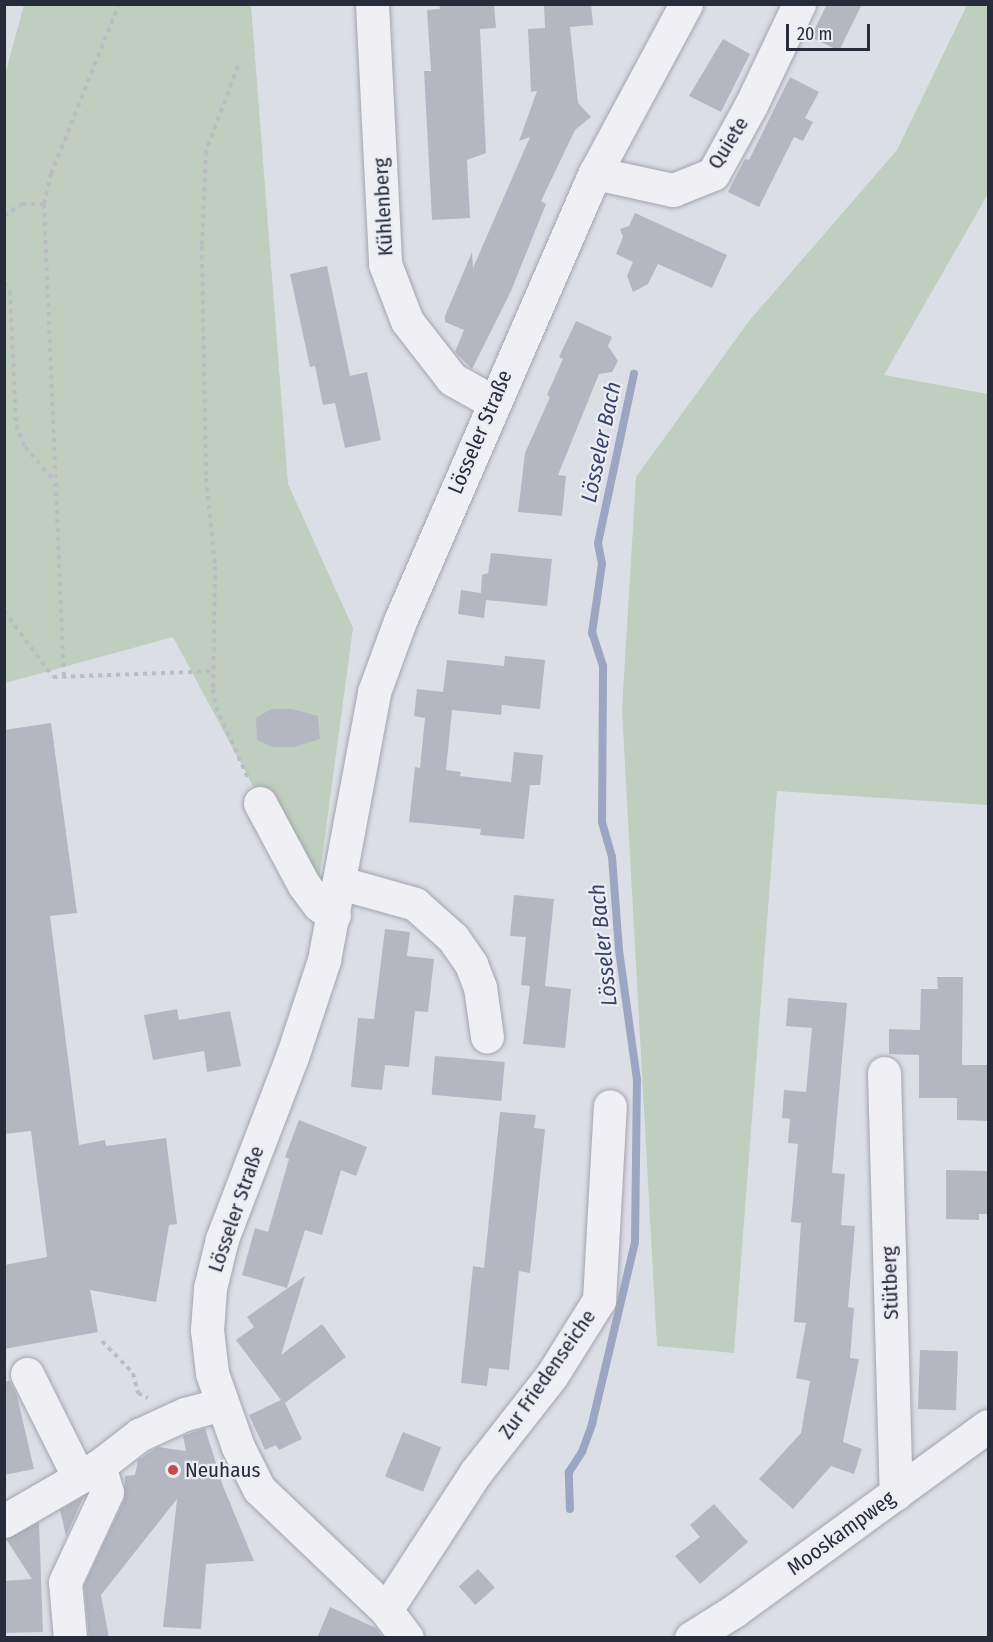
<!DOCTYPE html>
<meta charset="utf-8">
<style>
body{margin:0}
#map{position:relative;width:993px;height:1642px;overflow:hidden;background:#dcdee5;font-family:"Fira Sans Condensed",sans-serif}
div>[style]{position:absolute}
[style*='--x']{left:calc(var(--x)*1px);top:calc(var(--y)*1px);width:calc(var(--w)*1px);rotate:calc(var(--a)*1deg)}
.green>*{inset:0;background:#bfcebe}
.stream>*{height:8px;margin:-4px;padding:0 4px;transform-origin:4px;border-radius:4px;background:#9aa6c2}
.building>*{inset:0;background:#b4b7c1;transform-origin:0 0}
.path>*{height:4px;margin-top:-2px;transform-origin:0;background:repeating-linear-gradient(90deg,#bbbcc4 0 4.5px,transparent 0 9px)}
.roads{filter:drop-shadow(0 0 2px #a2a5ae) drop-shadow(0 0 2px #a2a5ae)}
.minor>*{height:33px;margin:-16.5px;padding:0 16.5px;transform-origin:16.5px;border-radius:16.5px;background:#efeff4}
.dots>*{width:16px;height:16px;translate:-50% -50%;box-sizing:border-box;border:3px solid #ebedf3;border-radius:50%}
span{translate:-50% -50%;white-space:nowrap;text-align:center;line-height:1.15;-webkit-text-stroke:4.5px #ebedf3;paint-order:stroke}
.street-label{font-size:21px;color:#272b3a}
.poi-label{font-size:21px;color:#272b3a}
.left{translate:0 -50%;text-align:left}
.water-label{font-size:22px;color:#36436a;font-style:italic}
.frame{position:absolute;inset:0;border:6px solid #272b3a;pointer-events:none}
.scale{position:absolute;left:786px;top:24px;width:84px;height:27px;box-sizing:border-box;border:3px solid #272b3a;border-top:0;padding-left:8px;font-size:18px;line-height:21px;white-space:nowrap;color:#272b3a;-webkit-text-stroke:4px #ebedf3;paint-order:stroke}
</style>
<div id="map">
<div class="green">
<i style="clip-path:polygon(24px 5px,251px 5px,288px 484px,353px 628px,316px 903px,173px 637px,5px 683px,4px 78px)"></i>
<i style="clip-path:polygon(967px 5px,988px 5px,988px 194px,884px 375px,988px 394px,988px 805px,777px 791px,734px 1353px,657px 1346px,622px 710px,636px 477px,749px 321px,897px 150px)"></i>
</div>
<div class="stream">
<i style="--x:570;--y:1509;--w:37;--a:-92"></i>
<i style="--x:569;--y:1472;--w:24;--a:-57"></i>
<i style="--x:582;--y:1452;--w:30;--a:-70"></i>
<i style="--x:592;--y:1424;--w:187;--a:-76.7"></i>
<i style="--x:635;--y:1242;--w:162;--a:-89.3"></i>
<i style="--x:637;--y:1080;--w:131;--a:-97.9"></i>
<i style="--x:619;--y:950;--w:93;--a:-94.3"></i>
<i style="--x:612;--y:857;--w:36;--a:-106"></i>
<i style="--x:602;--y:822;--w:156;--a:-89.6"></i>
<i style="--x:603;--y:666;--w:35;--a:-108"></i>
<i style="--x:592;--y:633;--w:70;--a:-81.8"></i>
<i style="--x:602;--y:564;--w:21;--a:-101"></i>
<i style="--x:598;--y:543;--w:173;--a:-78"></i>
</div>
<div class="building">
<i style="clip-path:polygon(439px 4px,494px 4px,496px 28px,480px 29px,486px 153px,467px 160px,470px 218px,432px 220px,424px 71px,431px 71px,427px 10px,440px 9px)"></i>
<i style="clip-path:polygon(544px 4px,591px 4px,593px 25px,570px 27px,578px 103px,591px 117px,575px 130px,541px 201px,546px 204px,511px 291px,472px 369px,455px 352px,464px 330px,445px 322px,445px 316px,472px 252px,473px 268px,530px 137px,519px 141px,537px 91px,531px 92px,528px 29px,545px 28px)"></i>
<i style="clip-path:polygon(827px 4px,862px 4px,839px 51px,811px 37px)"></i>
<i style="clip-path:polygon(723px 39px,750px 54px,721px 112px,689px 96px)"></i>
<i style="clip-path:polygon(790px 77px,819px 92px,805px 118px,813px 122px,803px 141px,794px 137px,759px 207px,728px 192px,745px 159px,749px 160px)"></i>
<i style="clip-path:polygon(635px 213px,727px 255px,712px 288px,658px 264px,648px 284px,633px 292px,627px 276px,633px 262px,616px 254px,623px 237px,620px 229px,629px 226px)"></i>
<i style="clip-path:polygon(327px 266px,350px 376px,367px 372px,381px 440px,345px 448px,335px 403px,323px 405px,315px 366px,310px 367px,290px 274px)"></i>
<i style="clip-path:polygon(576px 321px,612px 337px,608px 346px,618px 361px,612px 372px,599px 374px,558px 475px,566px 476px,562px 516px,518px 512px,525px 453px,550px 397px,547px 395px,563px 359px,559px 357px)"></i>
<i style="clip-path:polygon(491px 553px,552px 559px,547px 606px,486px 600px,484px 618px,458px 614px,461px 590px,481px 593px,482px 575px,488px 573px)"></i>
<i style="clip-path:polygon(505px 656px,545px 660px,540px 709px,502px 705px,501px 715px,452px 710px,446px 770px,461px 772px,460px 776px,511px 782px,514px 752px,543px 755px,540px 785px,530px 785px,524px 839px,480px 835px,481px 829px,409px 822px,415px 767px,420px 768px,425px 718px,414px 716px,417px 689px,443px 692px,447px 660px,504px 666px)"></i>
<i style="clip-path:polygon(271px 709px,292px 709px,318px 716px,320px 739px,294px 747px,273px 747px,257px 740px,256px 718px)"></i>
<i style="clip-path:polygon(51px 723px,77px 913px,50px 916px,79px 1145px,105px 1140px,106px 1146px,166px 1138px,177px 1224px,169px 1225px,156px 1302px,90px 1290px,98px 1332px,4px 1349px,4px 1265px,47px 1257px,31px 1131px,4px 1134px,4px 730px)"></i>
<i style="clip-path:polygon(514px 895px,554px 899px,545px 986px,571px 989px,565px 1048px,523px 1044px,530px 986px,521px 985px,526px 937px,510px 936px)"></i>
<i style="clip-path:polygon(385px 929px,410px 932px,407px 956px,434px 959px,428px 1012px,415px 1011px,409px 1067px,385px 1065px,382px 1090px,351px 1087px,358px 1018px,374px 1019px)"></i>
<i style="clip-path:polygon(937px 977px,963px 977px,962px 1065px,988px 1065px,988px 1121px,957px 1120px,957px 1098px,919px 1098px,919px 1055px,889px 1054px,889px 1029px,920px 1030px,921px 989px,938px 989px)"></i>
<i style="clip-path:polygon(788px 998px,847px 1003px,832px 1173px,845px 1174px,841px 1225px,855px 1226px,848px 1307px,854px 1308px,850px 1358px,859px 1359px,843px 1442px,862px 1449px,854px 1474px,831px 1466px,793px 1509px,759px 1479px,801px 1433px,810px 1381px,796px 1378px,806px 1323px,794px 1322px,801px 1223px,791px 1222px,798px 1144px,788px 1143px,790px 1119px,782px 1118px,784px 1090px,806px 1092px,812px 1028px,786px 1026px)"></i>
<i style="clip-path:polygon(177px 1009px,179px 1020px,230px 1011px,241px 1066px,207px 1072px,204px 1051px,153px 1060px,144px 1015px)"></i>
<i style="left:435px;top:1056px;width:70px;height:39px;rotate:5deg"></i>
<i style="clip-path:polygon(500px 1112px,536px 1115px,534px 1128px,545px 1129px,530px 1273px,519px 1271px,509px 1370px,489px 1368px,487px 1386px,461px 1383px,473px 1266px,484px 1268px)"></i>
<i style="clip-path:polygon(299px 1120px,367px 1147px,356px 1176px,341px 1170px,322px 1235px,305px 1230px,287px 1288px,242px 1275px,255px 1228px,268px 1232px,289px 1159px,285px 1157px)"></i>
<i style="clip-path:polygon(946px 1170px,988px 1171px,988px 1214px,979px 1214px,979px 1220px,946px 1219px)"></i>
<i style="clip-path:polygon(305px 1276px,281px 1355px,322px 1324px,346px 1357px,285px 1403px,302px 1439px,279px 1450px,276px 1445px,265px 1450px,249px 1415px,281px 1400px,236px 1340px,254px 1327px,247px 1317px)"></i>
<i style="left:920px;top:1350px;width:38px;height:59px;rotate:2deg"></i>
<i style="clip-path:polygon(4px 1381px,10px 1381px,17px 1396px,34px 1469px,4px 1475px)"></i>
<i style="clip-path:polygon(205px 1428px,223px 1486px,254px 1561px,206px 1564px,201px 1629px,163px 1627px,177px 1499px,101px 1595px,109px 1638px,89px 1638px,84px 1585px,124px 1500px,125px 1476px,135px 1475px,138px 1460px,158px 1447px,186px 1451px,183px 1436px)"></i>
<i style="left:403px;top:1432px;width:41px;height:48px;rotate:22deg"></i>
<i style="clip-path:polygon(84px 1496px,66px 1536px,60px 1510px)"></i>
<i style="clip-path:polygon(714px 1504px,748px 1542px,700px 1584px,675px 1556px,700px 1537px,690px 1525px)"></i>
<i style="clip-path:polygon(39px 1522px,43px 1632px,4px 1633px,4px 1581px,32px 1579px,6px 1539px)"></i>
<i style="left:478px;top:1569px;width:25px;height:26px;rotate:48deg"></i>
<i style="clip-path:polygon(330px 1607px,376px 1628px,383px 1638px,317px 1638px)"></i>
</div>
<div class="path">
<i style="--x:238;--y:66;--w:91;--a:110.6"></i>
<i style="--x:206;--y:151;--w:95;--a:92.4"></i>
<i style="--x:202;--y:246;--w:232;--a:89"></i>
<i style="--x:206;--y:478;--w:88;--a:84.2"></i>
<i style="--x:215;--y:566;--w:123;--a:90.9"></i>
<i style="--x:213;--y:689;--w:18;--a:81"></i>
<i style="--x:216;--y:707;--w:78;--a:65.7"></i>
<i style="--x:44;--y:204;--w:31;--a:-77"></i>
<i style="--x:51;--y:174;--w:183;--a:-68.2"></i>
<i style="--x:4;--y:216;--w:22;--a:-34"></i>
<i style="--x:22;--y:204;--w:22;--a:0"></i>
<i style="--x:44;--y:204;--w:475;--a:87.6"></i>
<i style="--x:4;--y:283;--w:10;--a:53"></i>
<i style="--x:10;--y:291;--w:134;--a:87.4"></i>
<i style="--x:16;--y:425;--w:24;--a:68"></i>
<i style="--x:25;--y:447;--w:43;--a:48.8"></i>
<i style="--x:4;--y:611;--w:82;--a:53.4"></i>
<i style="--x:53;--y:677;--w:160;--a:-2.1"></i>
<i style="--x:102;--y:1341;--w:45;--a:45.9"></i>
<i style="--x:133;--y:1373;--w:21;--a:76"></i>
<i style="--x:138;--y:1393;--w:11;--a:27"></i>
</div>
<div class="roads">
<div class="minor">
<i style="--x:372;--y:4;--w:260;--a:87.1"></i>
<i style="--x:385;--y:264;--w:61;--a:68.9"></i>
<i style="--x:407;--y:321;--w:73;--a:52.2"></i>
<i style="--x:452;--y:379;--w:47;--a:29.3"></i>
<i style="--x:595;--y:173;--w:80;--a:12.3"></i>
<i style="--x:673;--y:190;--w:43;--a:-21.8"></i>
<i style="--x:713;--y:174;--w:81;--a:-61.2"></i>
<i style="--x:752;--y:103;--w:110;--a:-64.6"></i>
<i style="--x:260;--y:803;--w:93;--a:61.8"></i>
<i style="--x:304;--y:885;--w:25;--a:53"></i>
<i style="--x:319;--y:905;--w:18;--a:34"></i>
<i style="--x:341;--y:883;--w:77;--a:15.8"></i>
<i style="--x:415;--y:904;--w:51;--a:41.8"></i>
<i style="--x:453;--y:938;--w:32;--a:55"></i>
<i style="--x:471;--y:964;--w:25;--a:69"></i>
<i style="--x:480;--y:987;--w:50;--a:82"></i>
<i style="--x:884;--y:1073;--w:421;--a:88.4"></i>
<i style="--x:27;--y:1374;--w:116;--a:63.4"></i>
<i style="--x:4;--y:1521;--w:110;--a:-30.1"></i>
<i style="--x:99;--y:1466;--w:51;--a:-37.8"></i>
<i style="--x:139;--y:1435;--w:51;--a:-24.5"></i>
<i style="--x:185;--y:1414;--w:38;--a:-15"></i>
<i style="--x:386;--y:1610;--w:165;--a:-56.9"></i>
<i style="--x:476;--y:1472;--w:123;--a:-51.9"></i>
<i style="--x:552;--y:1375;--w:89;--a:-57.9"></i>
<i style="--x:599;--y:1300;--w:194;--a:-86.8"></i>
<i style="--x:70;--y:1638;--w:56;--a:-95.1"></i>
<i style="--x:65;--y:1582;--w:99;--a:-65"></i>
<i style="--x:107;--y:1492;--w:27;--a:-107"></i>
<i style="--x:407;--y:1638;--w:35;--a:-127"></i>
<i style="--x:386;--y:1610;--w:175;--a:-136.4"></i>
<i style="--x:259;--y:1489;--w:47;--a:-116.6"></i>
<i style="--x:238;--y:1447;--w:78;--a:-109.4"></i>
<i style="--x:212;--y:1373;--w:43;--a:-96.6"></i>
<i style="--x:207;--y:1330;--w:42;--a:-85.9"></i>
<i style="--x:210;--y:1288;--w:50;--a:-76.2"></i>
<i style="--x:222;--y:1239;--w:195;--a:-69"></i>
<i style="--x:292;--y:1057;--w:102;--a:-71.7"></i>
<i style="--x:324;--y:960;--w:273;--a:-79.4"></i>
<i style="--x:374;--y:692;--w:76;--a:-69.9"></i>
<i style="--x:400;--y:621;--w:489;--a:-66.5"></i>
<i style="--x:595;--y:173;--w:192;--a:-61.7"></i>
<i style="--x:691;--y:1638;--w:51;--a:-32.1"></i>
<i style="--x:734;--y:1611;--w:314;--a:-36.1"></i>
</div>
</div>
<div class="dots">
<i style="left:173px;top:1470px;background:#c0504b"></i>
</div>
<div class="street-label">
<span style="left:728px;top:143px;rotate:-58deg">Quiete</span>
<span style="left:383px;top:207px;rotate:-93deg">Kühlenberg</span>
<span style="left:480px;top:432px;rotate:-67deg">Lösseler Straße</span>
<span style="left:236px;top:1209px;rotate:-71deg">Lösseler Straße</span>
<span style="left:890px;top:1283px;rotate:-92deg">Stütberg</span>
<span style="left:547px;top:1374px;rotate:-55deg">Zur Friedenseiche</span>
<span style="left:841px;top:1533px;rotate:-36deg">Mooskampweg</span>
</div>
<div class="poi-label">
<span class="left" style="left:185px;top:1470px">Neuhaus</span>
</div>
<div class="water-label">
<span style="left:601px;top:442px;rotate:-78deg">Lösseler Bach</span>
<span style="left:603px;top:945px;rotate:-96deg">Lösseler Bach</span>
</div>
<div class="frame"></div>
<div class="scale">20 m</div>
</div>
